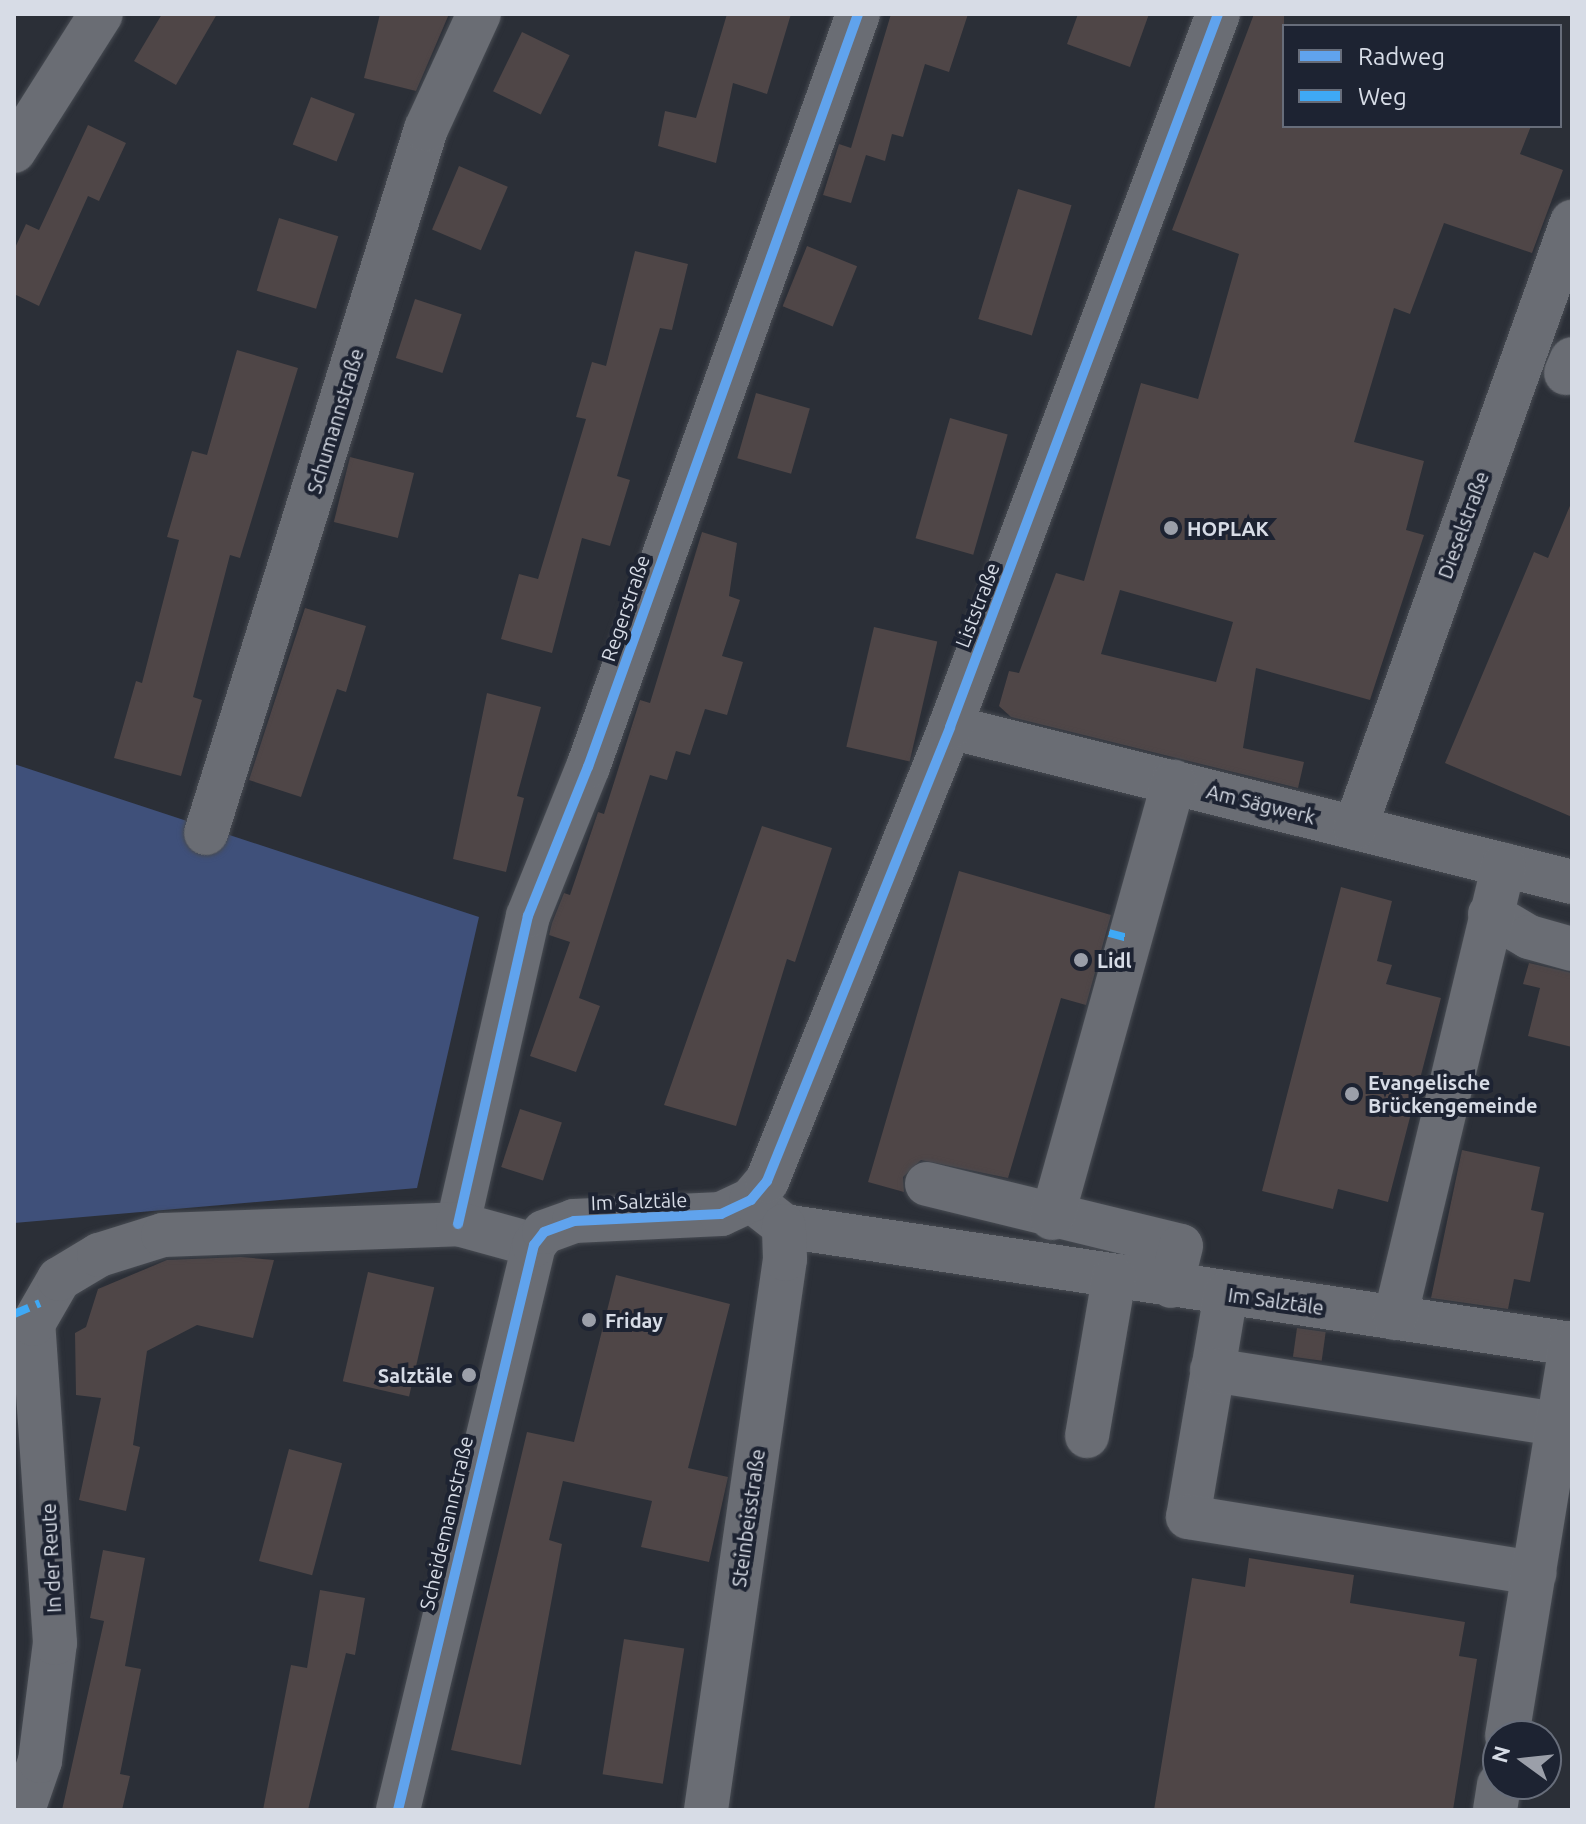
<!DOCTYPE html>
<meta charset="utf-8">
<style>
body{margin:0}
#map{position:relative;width:1586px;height:1824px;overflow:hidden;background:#2b2f37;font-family:Ubuntu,sans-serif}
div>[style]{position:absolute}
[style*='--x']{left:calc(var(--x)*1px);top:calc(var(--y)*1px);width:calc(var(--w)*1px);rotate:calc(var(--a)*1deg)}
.green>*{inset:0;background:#3f507a}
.building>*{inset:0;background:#4f4647;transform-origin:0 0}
.roads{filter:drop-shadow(0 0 2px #474b52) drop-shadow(0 0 2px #474b52)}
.minor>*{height:44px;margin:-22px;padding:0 22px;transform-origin:22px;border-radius:22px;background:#6a6d74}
.quiet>*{height:8px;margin-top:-4px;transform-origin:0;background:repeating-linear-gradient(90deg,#3fa9f5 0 16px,transparent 0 24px)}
.cycleway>*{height:10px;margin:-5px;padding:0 5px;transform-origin:5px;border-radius:5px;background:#60a3ed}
.dots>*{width:22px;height:22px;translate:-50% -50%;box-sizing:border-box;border:4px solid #1d2332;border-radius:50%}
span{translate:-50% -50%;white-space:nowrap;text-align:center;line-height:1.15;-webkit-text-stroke:8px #1d2332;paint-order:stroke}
.street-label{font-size:20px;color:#d7dce6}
.poi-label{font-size:20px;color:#d7dce6;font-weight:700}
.left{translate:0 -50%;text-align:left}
.right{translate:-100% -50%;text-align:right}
.frame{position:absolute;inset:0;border:16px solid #d7dce6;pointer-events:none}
.legend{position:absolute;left:1282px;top:24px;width:280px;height:104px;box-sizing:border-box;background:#1d2332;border:2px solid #676d7a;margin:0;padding:10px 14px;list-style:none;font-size:24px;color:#d7dce6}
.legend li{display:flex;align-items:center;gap:16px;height:40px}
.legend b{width:40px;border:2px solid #676d7a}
.north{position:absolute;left:1482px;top:1720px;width:80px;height:80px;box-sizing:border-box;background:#1d2332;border:2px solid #676d7a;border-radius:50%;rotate:285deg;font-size:22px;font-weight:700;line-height:32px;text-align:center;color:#d7dce6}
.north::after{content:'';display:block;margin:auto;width:28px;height:36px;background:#9b9fa9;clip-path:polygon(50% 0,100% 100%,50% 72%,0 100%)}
</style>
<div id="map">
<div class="green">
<i style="clip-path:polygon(14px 764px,479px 917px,417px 1188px,14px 1223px)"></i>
</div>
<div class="building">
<i style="clip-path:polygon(162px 14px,217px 14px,176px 85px,134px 61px)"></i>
<i style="clip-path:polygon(380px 14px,449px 14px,416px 91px,364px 78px)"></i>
<i style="clip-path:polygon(727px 14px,791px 14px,767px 94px,733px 83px,716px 163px,658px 146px,665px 111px,696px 118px)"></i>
<i style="clip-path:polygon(891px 14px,968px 14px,949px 72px,925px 64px,903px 137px,892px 134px,885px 161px,866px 155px,851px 203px,823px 195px,839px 144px,851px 148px)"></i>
<i style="clip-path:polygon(1078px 14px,1149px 14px,1130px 67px,1067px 44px)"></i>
<i style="clip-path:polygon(evenodd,1254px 14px,1284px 14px,1284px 126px,1531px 126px,1520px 154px,1563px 170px,1532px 253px,1444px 223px,1410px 314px,1394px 308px,1354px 442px,1424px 461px,1406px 530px,1424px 535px,1370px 700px,1256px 668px,1243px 748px,1304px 762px,1298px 788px,1011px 717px,999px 706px,1009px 671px,1019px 673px,1056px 573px,1084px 581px,1141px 383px,1198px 399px,1239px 254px,1172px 230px,1254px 14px,1120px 590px,1233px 622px,1216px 682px,1101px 654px,1120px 590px)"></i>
<i style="left:522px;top:32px;width:53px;height:66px;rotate:26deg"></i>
<i style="left:311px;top:97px;width:47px;height:51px;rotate:21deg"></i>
<i style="clip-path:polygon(88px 125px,126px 143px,99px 201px,88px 196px,39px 306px,14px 294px,14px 250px,26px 224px,39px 230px)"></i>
<i style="left:459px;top:166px;width:53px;height:69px;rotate:23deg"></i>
<i style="left:1018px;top:189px;width:56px;height:136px;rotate:17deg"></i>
<i style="left:279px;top:218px;width:62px;height:76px;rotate:17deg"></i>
<i style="left:807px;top:246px;width:54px;height:65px;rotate:22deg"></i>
<i style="clip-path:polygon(635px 251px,688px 264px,672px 330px,660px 328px,617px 476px,630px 480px,610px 546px,582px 538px,552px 653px,501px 639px,519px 574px,538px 579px,586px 419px,576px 417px,592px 362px,606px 366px)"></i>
<i style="left:415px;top:299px;width:49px;height:62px;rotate:18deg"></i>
<i style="clip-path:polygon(237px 350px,298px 368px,240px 558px,230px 555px,193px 697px,202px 700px,181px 776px,114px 758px,136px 681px,142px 683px,179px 540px,167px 537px,192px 451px,207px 455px)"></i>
<i style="left:756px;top:393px;width:56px;height:68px;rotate:16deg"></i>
<i style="left:950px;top:418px;width:60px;height:125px;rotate:16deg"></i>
<i style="left:350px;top:457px;width:66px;height:67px;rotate:14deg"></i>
<i style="clip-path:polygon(1572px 501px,1572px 817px,1445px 763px,1534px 552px,1548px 558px)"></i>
<i style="clip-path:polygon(702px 532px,737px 543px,729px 596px,740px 600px,722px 656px,743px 662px,727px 715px,705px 709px,690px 755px,676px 751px,667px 780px,650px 775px,579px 998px,600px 1006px,576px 1072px,530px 1056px,570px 942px,549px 935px,552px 923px,564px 893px,570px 895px,598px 812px,604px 814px,640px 700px,650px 703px)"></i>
<i style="clip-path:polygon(305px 608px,366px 626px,346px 692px,337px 689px,301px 797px,249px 780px)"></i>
<i style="left:874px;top:627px;width:65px;height:123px;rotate:13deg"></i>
<i style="clip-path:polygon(487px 693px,541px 707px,517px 796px,524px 798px,506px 872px,453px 859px)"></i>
<i style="clip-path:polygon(762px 826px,832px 848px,795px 962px,787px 959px,736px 1126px,664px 1105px)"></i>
<i style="clip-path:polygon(959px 871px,1111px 915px,1086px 1005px,1061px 998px,1008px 1178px,921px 1160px,903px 1177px,904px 1192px,868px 1182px)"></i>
<i style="clip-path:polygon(1341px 887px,1392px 901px,1377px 961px,1392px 965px,1386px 984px,1441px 998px,1388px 1202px,1338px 1189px,1333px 1209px,1262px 1191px)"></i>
<i style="clip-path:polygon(1529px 963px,1572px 973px,1572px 1047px,1528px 1036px,1540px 988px,1523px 984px)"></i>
<i style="left:520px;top:1109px;width:44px;height:61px;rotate:18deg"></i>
<i style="clip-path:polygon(1462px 1150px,1540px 1167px,1531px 1210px,1544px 1213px,1530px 1282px,1514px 1279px,1508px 1309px,1431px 1298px)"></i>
<i style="clip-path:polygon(241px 1257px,274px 1260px,253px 1338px,197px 1325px,147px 1351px,133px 1445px,140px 1447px,126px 1511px,79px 1500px,101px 1398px,76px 1395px,75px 1333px,86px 1327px,98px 1289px,167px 1260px)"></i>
<i style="left:368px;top:1272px;width:68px;height:112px;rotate:13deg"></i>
<i style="clip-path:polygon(616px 1275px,730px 1304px,688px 1468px,728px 1477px,709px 1562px,641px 1547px,652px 1501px,563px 1481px,549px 1540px,562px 1544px,521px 1765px,451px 1750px,527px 1432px,574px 1442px)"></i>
<i style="left:1297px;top:1328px;width:29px;height:29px;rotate:8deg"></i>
<i style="left:289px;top:1449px;width:55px;height:116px;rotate:15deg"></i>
<i style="clip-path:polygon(103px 1550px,145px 1558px,125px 1666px,141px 1669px,120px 1774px,130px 1776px,122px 1810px,62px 1810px,104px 1621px,90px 1618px)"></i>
<i style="clip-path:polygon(1249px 1558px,1354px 1575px,1350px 1603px,1465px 1622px,1459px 1656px,1477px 1659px,1453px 1810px,1154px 1810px,1192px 1578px,1245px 1587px)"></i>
<i style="clip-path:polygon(320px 1590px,365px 1598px,355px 1655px,346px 1653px,308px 1810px,263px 1810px,291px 1665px,307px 1668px)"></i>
<i style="left:624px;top:1639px;width:61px;height:137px;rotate:9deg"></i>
</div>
<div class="roads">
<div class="minor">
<i style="--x:14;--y:151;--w:162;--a:-57.6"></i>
<i style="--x:1566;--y:373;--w:15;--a:-67"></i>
<i style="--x:950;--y:727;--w:641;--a:13.99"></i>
<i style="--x:1355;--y:828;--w:644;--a:-70.3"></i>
<i style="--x:206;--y:833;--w:738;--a:-72.65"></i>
<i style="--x:426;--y:129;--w:127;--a:-65.3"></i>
<i style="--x:1490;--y:914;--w:45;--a:30.5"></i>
<i style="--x:1529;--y:937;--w:45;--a:15.6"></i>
<i style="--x:927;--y:1184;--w:261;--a:13.7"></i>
<i style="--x:1181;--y:1246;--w:41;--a:104"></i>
<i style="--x:751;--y:1200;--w:42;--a:38.2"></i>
<i style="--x:784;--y:1226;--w:797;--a:8.52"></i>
<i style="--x:1052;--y:1218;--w:453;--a:-74.4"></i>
<i style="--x:458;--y:1224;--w:316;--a:-77.2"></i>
<i style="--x:528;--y:916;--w:161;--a:-68.1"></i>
<i style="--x:588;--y:767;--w:800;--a:-70.27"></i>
<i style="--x:1226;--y:1293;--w:227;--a:99.6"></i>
<i style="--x:1188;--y:1517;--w:351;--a:9.2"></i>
<i style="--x:1395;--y:1318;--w:466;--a:-76.5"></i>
<i style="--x:1212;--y:1370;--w:349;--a:8.9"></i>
<i style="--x:1087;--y:1436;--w:160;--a:-80.3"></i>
<i style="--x:1507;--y:1736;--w:397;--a:-80.7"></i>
<i style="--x:23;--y:1810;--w:52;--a:-70.9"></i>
<i style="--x:40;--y:1761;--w:119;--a:-82.8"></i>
<i style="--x:55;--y:1643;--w:320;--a:-93.9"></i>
<i style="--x:33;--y:1324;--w:52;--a:-60"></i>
<i style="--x:59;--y:1279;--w:47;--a:-31"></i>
<i style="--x:99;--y:1255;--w:67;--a:-17.4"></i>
<i style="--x:163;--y:1235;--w:295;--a:-2.1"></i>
<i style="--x:458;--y:1224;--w:79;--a:15.4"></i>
<i style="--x:398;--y:1810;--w:581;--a:-76.47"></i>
<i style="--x:534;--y:1245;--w:16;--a:-52"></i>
<i style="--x:544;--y:1232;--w:32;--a:-20"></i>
<i style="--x:574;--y:1221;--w:147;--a:-2.7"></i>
<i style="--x:721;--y:1214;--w:33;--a:-25"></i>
<i style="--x:751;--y:1200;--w:25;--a:-50"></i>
<i style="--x:767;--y:1181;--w:489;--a:-68"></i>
<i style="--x:950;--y:727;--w:762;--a:-69.4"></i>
<i style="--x:706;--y:1810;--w:557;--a:-81.84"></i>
<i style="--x:785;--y:1259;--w:33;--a:-92"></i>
<i style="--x:1495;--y:1810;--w:26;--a:-81"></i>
</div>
</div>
<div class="quiet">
<i style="--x:1109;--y:933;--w:23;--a:15"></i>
<i style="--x:14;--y:1314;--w:28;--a:-23"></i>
</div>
<div class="cycleway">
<i style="--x:458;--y:1224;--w:316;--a:-77.2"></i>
<i style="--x:528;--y:916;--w:161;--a:-68.1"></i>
<i style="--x:588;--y:767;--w:800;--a:-70.27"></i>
<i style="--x:398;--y:1810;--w:581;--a:-76.47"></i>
<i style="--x:534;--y:1245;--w:16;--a:-52"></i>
<i style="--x:544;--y:1232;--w:32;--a:-20"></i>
<i style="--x:574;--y:1221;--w:147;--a:-2.7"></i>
<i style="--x:721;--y:1214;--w:33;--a:-25"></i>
<i style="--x:751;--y:1200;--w:25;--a:-50"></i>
<i style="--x:767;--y:1181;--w:489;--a:-68"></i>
<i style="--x:950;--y:727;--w:762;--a:-69.4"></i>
</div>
<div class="dots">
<i style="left:1171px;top:528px;background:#9b9fa9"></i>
<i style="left:1081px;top:960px;background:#9b9fa9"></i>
<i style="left:1352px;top:1094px;background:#9b9fa9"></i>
<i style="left:589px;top:1320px;background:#9b9fa9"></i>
<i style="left:469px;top:1375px;background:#9b9fa9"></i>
</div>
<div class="street-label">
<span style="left:335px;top:421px;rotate:-73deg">Schumannstraße</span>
<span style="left:1463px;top:525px;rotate:-70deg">Dieselstraße</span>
<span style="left:977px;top:605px;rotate:-69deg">Liststraße</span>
<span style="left:625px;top:608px;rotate:-71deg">Regerstraße</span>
<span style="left:1261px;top:804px;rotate:14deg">Am Sägwerk</span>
<span style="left:639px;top:1201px;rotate:-2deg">Im Salztäle</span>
<span style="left:1276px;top:1301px;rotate:8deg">Im Salztäle</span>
<span style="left:748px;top:1518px;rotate:-82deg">Steinbeisstraße</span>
<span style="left:446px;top:1523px;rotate:-77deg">Scheidemannstraße</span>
<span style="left:51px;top:1558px;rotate:-93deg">In der Reute</span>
</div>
<div class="poi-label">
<span class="left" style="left:1187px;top:528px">HOPLAK</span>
<span class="left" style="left:1097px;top:960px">Lidl</span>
<span class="left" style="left:1368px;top:1094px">Evangelische<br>Brückengemeinde</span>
<span class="left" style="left:605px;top:1320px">Friday</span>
<span class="right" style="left:453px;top:1375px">Salztäle</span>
</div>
<div class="frame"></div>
<ul class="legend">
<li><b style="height:10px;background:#60a3ed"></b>Radweg</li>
<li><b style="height:10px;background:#3fa9f5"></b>Weg</li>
</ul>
<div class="north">N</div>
</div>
